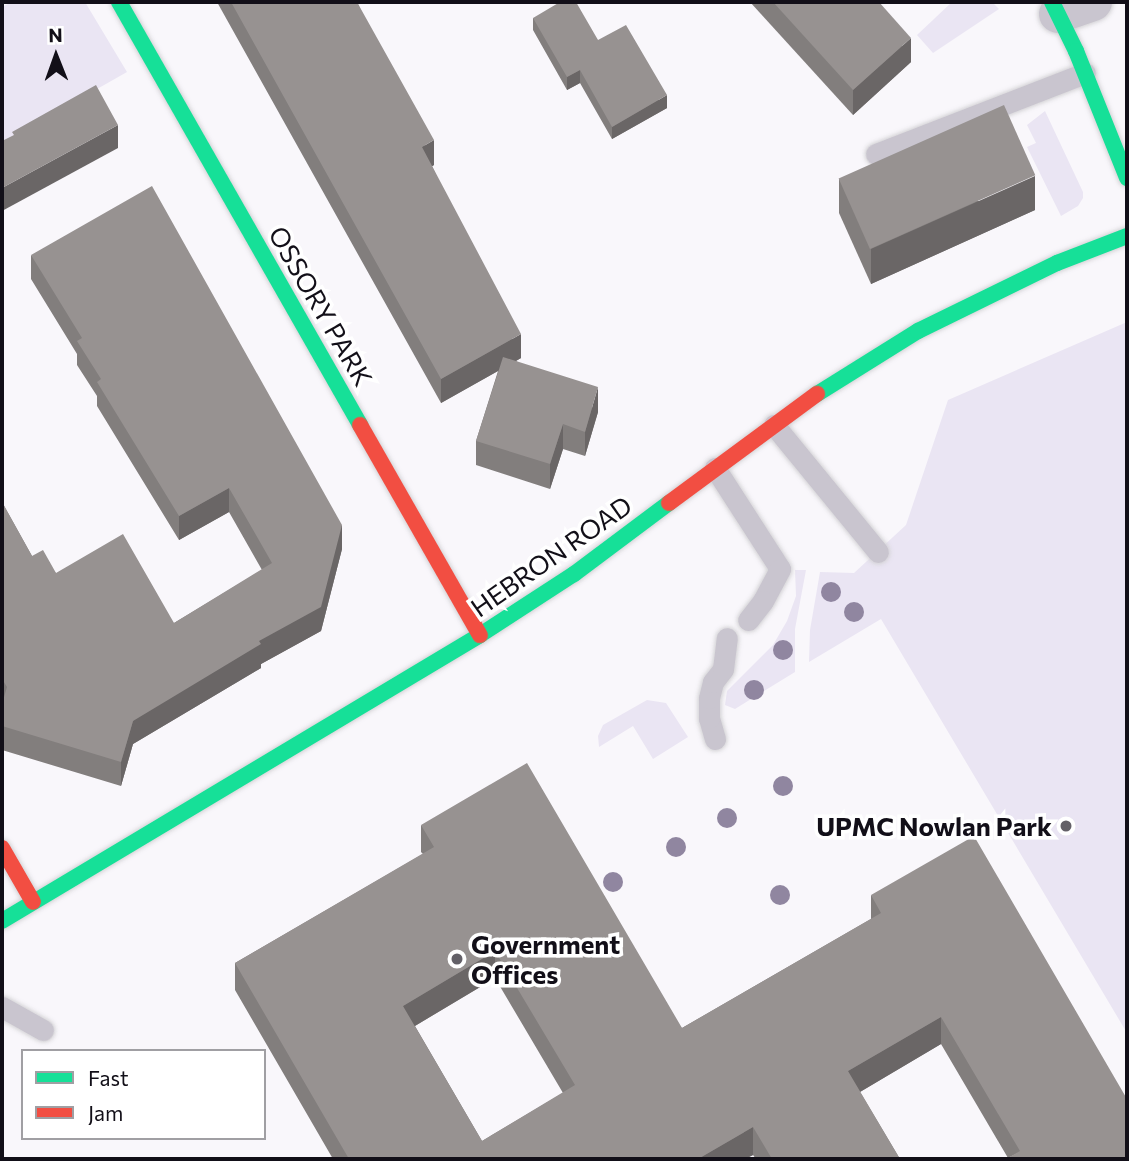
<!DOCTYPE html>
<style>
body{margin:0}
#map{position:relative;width:1129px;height:1161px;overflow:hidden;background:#f9f7fb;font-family:Commissioner,sans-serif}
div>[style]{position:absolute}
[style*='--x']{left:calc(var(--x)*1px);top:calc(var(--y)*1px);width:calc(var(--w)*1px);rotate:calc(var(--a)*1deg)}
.green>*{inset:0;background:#eae5f3}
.roads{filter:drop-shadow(0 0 2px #d4d3d6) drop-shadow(0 0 2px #d4d3d6)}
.lane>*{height:21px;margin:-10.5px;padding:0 10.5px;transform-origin:10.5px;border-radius:10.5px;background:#c9c5cf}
.street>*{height:38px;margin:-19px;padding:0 19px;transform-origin:19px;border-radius:19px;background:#c9c5cf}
.fast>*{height:16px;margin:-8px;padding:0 8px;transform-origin:8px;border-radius:8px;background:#16e098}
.jam>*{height:16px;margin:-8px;padding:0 8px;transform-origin:8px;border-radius:8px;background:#f24e42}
.trees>*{width:20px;height:20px;margin:-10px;border-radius:50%;background:#9086a0}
.wall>*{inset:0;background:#827e7d}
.shaded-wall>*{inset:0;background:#6a6666}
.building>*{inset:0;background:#979291;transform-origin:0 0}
.dots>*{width:19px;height:19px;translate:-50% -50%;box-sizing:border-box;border:4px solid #fff;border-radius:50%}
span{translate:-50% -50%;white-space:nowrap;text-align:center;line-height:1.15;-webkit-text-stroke:7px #fff;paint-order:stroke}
.street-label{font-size:26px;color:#120f18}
.poi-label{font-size:26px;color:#120f18;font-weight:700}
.right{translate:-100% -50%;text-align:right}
.left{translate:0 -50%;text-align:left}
.frame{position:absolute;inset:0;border:4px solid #120f18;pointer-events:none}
.legend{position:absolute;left:21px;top:1049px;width:245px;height:91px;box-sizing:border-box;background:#fff;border:2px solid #a09fa3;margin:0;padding:9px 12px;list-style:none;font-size:21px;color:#120f18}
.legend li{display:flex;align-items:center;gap:14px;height:35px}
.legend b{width:35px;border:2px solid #a09fa3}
.north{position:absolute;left:21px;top:21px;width:70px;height:70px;-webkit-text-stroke:5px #fff;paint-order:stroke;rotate:359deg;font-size:19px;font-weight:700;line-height:28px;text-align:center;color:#120f18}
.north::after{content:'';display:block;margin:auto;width:24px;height:32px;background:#120f18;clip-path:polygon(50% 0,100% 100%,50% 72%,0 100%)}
</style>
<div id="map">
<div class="green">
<i style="clip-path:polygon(12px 2px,85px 2px,127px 72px,2px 143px,2px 7px)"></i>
<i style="clip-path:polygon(952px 2px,992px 2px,999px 9px,933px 53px,917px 35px)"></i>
<i style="clip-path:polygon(1045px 111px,1083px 192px,1083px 198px,1078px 206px,1061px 216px,1027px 147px,1036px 143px,1027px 125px)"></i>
<i style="clip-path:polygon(1127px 322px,1127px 1033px,881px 619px,809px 662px,810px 630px,820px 572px,854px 573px,906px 525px,948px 400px)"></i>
<i style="clip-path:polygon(795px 570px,806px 570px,795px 629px,795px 672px,735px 709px,725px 705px,727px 691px,773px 645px,787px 621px,796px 596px)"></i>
<i style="clip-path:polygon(647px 700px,666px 703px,688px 737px,653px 759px,633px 726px,599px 747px,598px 736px,603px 725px)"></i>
</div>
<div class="roads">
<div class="lane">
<i style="--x:876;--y:154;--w:224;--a:-21.2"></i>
<i style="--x:774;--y:425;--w:164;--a:50.7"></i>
<i style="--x:715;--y:468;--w:120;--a:57.2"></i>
<i style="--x:780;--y:569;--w:36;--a:118"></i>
<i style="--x:763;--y:601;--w:24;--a:128"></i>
<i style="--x:715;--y:739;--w:22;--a:-106"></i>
<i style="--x:709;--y:718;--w:20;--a:-90"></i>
<i style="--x:709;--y:698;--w:16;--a:-76"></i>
<i style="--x:713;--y:682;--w:16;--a:-52"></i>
<i style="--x:723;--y:669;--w:31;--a:-83"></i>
<i style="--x:2;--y:1007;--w:47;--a:29.3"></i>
</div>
<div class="street">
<i style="--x:1058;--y:14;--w:37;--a:-19"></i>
</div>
<div class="fast">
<i style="--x:119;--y:2;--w:487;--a:60.3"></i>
<i style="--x:1052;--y:2;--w:55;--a:63.9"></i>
<i style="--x:1076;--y:51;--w:137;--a:68.1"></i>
<i style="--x:817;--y:394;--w:119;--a:-32"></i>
<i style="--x:918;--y:331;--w:155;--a:-26.1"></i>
<i style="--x:1057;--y:263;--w:75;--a:-21.1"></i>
<i style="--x:2;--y:921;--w:557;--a:-30.89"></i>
<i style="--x:480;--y:635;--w:112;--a:-33"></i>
<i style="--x:574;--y:574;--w:119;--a:-36.8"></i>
</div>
<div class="jam">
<i style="--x:360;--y:425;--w:242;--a:60.3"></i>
<i style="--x:669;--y:503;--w:184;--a:-36.4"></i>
<i style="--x:2;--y:848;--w:62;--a:60.1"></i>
</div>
</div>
<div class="trees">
<i style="left:831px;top:592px"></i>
<i style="left:854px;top:612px"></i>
<i style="left:783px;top:650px"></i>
<i style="left:754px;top:690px"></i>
<i style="left:783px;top:786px"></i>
<i style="left:727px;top:818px"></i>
<i style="left:676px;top:847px"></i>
<i style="left:613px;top:882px"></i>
<i style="left:780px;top:895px"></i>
</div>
<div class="wall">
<i style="clip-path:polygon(217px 2px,357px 2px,434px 165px,432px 166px,521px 358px,516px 361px,598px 412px,585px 456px,563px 449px,550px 489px,476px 465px,476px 441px,498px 371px,441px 403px)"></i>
<i style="clip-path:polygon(750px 2px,879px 2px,911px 62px,853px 115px)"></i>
<i style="clip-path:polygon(533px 18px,598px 40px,667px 108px,612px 139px,580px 83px,567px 90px,533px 30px)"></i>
<i style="clip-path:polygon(839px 179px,1035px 210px,871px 284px,839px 213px)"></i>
<i style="clip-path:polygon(31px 255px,342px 549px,321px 631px,261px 664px,261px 668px,133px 744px,121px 786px,2px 750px,2px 502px,32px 556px,56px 573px,174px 623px,262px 570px,229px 512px,179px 540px,97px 406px,97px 396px,77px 365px,77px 354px,31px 279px)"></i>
<i style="clip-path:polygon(evenodd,421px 825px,682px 1028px,871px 919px,871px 895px,1127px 1099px,1008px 1158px,941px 1044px,860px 1092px,900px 1159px,756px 1159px,753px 1155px,745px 1159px,333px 1159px,235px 990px,235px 963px,423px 854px,421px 852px,421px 825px,495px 978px,563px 1093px,482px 1141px,415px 1026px,495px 978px)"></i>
</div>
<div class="shaded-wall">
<i style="clip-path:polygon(911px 38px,911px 62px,853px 115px,853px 90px)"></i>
<i style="clip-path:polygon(580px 70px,580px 83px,567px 90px,567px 77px)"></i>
<i style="clip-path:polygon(667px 95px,667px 108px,612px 139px,612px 127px)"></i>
<i style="clip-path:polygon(118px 125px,118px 148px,2px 211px,2px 188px)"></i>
<i style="clip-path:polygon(434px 140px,434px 165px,422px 172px,422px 147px)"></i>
<i style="clip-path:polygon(1035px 176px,1035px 210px,871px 284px,871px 249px)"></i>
<i style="clip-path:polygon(521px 334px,521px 358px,441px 403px,441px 379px)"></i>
<i style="clip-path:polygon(598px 387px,598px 412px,585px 456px,585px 432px)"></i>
<i style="clip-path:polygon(563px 424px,563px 449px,550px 489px,550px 464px)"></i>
<i style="clip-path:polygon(229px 488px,229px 512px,179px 540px,179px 516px)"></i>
<i style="clip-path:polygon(342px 525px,342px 549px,321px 631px,261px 664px,261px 668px,133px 744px,121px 786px,121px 762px,133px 721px)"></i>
<i style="clip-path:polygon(495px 951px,495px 978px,403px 1033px,403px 1006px)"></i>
<i style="clip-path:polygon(941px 1017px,941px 1044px,848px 1099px,848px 1071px)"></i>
<i style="clip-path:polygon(753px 1127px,753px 1155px,745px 1159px,698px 1159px)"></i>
</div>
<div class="building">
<i style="clip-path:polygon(231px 2px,357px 2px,434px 140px,422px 147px,521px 334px,441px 379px)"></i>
<i style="clip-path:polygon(560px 2px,576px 2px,598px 40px,626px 25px,667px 95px,612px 127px,580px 70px,567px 77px,533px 18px)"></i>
<i style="clip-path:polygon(773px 2px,879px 2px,911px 38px,853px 90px)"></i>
<i style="clip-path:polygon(96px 85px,118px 125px,2px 188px,2px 141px,14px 135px,12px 132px)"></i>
<i style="left:1004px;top:105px;width:77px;height:181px;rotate:66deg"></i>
<i style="clip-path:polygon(152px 186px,342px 525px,321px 607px,259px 641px,261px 644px,133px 721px,121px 762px,2px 726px,2px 704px,7px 687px,2px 679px,2px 502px,32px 556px,43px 550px,56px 573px,123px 534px,174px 623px,272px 563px,229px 488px,179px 516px,97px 382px,101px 379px,77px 341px,82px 338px,31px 255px)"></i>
<i style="clip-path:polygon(503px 357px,598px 387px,585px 432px,563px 424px,550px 464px,476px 441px)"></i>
<i style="clip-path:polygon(evenodd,527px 763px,682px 1028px,881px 913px,871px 895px,974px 836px,1127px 1099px,1127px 1159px,1006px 1159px,1020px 1151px,941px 1017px,848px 1071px,900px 1159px,772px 1159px,753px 1127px,698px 1159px,349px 1159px,235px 963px,434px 847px,421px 825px,527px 763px,495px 951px,575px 1085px,482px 1141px,403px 1006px,495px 951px)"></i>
</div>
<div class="dots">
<i style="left:1066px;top:826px;background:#636067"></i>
<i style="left:457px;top:959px;background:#636067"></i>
</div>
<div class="street-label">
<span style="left:321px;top:306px;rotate:60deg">OSSORY PARK</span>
<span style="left:551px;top:556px;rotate:-35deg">HEBRON ROAD</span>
</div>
<div class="poi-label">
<span class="right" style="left:1052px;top:826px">UPMC Nowlan Park</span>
<span class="left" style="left:471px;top:959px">Government<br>Offices</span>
</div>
<div class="frame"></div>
<ul class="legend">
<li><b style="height:9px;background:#16e098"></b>Fast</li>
<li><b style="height:9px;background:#f24e42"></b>Jam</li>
</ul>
<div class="north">N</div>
</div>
